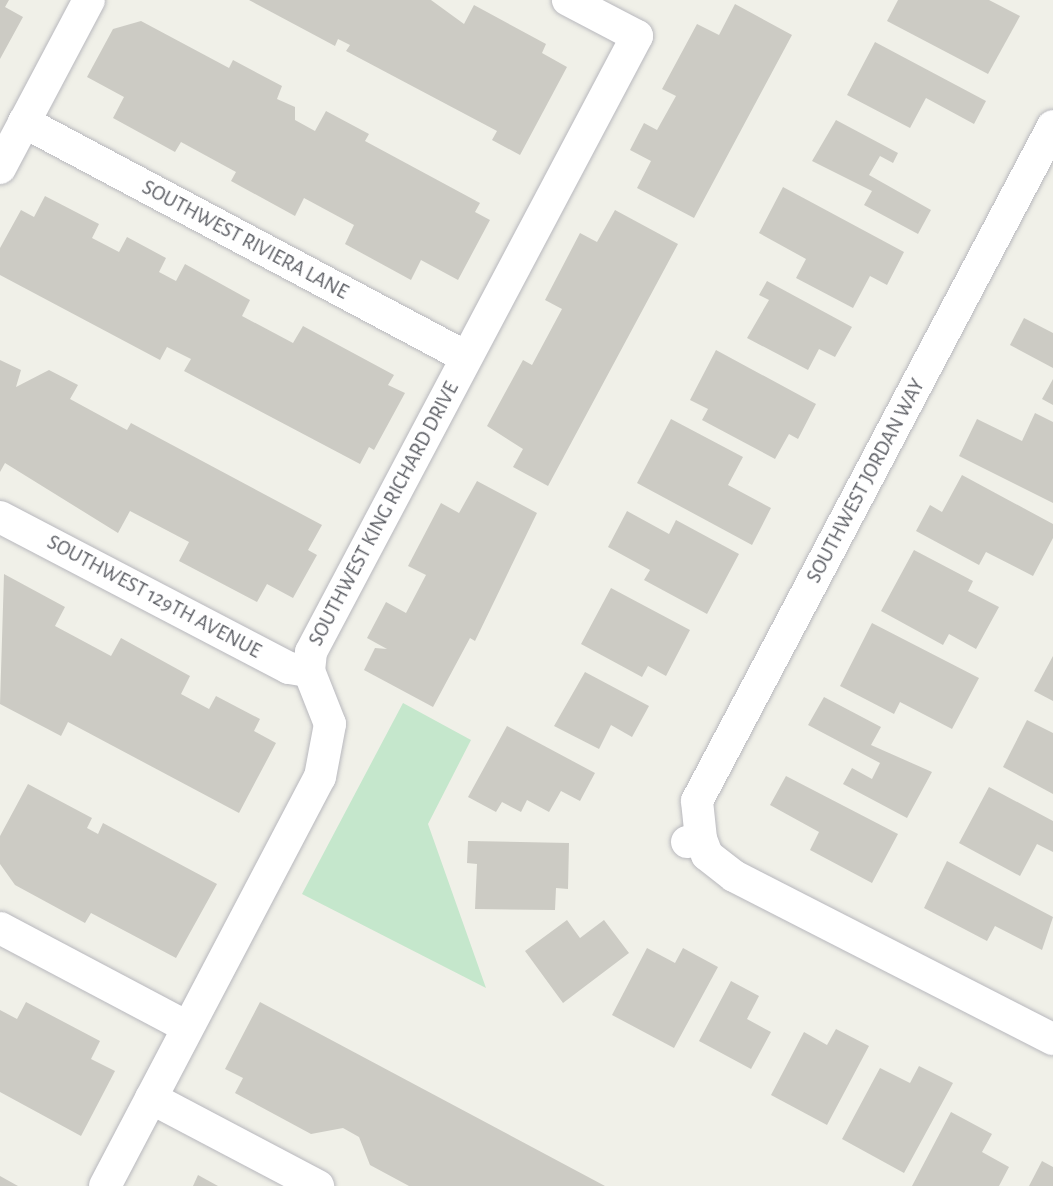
<!DOCTYPE html>
<style>
body{margin:0}
#map{position:relative;width:1053px;height:1186px;overflow:hidden;background:#f0f0e8;font-family:"Alegreya Sans",sans-serif}
div>[style]{position:absolute}
[style*='--x']{left:calc(var(--x)*1px);top:calc(var(--y)*1px);width:calc(var(--w)*1px);rotate:calc(var(--a)*1deg)}
.green>*{inset:0;background:#c5e7cc}
.building>*{inset:0;background:#cccbc4}
.roads{filter:drop-shadow(0 0 2px #b8b8bd) drop-shadow(0 0 2px #b8b8bd)}
.street>*{height:32px;margin:-16px;padding:0 16px;transform-origin:16px;border-radius:16px;background:#fff}
span{translate:-50% -50%;white-space:nowrap;text-align:center;line-height:1.15;-webkit-text-stroke:5px #fff;paint-order:stroke}
.street-label{font-size:21px;color:#5f6167}
</style>
<div id="map">
<div class="green">
<i style="clip-path:polygon(403px 703px,471px 740px,428px 824px,486px 988px,302px 894px)"></i>
</div>
<div class="building">
<i style="clip-path:polygon(0 0,9px 0,5px 7px,23px 17px,0 59px)"></i>
<i style="clip-path:polygon(249px 0,431px 0,464px 24px,474px 5px,546px 44px,542px 53px,567px 67px,520px 155px,492px 140px,497px 131px,346px 51px,350px 45px,338px 39px,335px 46px)"></i>
<i style="clip-path:polygon(898px 0,989px 0,1020px 16px,988px 74px,887px 21px)"></i>
<i style="clip-path:polygon(735px 4px,792px 35px,694px 218px,637px 188px,651px 161px,630px 150px,644px 123px,657px 130px,676px 96px,662px 89px,697px 24px,719px 35px)"></i>
<i style="clip-path:polygon(141px 21px,229px 68px,233px 60px,282px 86px,277px 99px,295px 107px,295px 120px,315px 131px,326px 111px,369px 134px,365px 141px,480px 203px,475px 212px,490px 220px,458px 280px,421px 260px,411px 280px,345px 244px,354px 225px,304px 198px,295px 216px,231px 181px,236px 172px,181px 142px,175px 152px,113px 118px,124px 97px,87px 77px,113px 29px)"></i>
<i style="clip-path:polygon(875px 42px,986px 101px,974px 124px,926px 98px,910px 128px,847px 95px)"></i>
<i style="clip-path:polygon(836px 120px,898px 153px,893px 163px,880px 156px,869px 175px,931px 210px,918px 234px,864px 205px,872px 191px,812px 161px)"></i>
<i style="clip-path:polygon(783px 187px,904px 252px,887px 285px,870px 276px,853px 308px,796px 278px,806px 259px,759px 233px)"></i>
<i style="clip-path:polygon(45px 196px,99px 224px,92px 238px,119px 252px,127px 237px,166px 258px,159px 272px,176px 281px,185px 264px,250px 300px,242px 316px,293px 343px,303px 326px,394px 375px,388px 385px,405px 393px,374px 450px,369px 447px,360px 464px,184px 371px,191px 359px,167px 347px,160px 360px,0 275px,0 248px,21px 210px,34px 217px)"></i>
<i style="clip-path:polygon(615px 210px,678px 244px,548px 486px,513px 467px,523px 449px,487px 426px,523px 360px,532px 365px,562px 309px,545px 300px,580px 233px,597px 242px)"></i>
<i style="clip-path:polygon(767px 281px,852px 327px,835px 357px,819px 349px,808px 370px,747px 338px,769px 300px,759px 295px)"></i>
<i style="clip-path:polygon(1024px 318px,1053px 333px,1053px 368px,1010px 345px)"></i>
<i style="clip-path:polygon(716px 350px,816px 404px,798px 439px,789px 434px,775px 459px,702px 420px,708px 409px,690px 400px)"></i>
<i style="clip-path:polygon(0 360px,21px 370px,16px 387px,49px 370px,78px 385px,70px 399px,127px 430px,131px 423px,322px 525px,308px 550px,317px 555px,293px 598px,267px 584px,257px 602px,179px 561px,189px 542px,130px 511px,118px 533px,5px 463px,0 472px)"></i>
<i style="clip-path:polygon(1053px 379px,1053px 405px,1042px 399px)"></i>
<i style="clip-path:polygon(1035px 413px,1053px 422px,1053px 503px,959px 456px,977px 419px,1022px 441px)"></i>
<i style="clip-path:polygon(671px 419px,743px 457px,728px 485px,771px 508px,752px 545px,637px 483px)"></i>
<i style="clip-path:polygon(962px 475px,1053px 524px,1053px 538px,1033px 576px,986px 552px,979px 565px,916px 531px,930px 505px,942px 512px)"></i>
<i style="clip-path:polygon(477px 481px,537px 513px,475px 641px,470px 638px,433px 707px,364px 670px,375px 648px,387px 649px,367px 638px,386px 602px,406px 613px,426px 575px,408px 566px,441px 503px,459px 513px)"></i>
<i style="clip-path:polygon(627px 511px,669px 534px,676px 520px,739px 554px,707px 614px,644px 580px,650px 570px,608px 547px)"></i>
<i style="clip-path:polygon(914px 550px,973px 581px,968px 591px,999px 607px,976px 649px,949px 634px,943px 645px,881px 611px)"></i>
<i style="clip-path:polygon(4px 574px,65px 607px,55px 626px,111px 656px,121px 638px,190px 676px,181px 694px,209px 709px,216px 696px,260px 719px,254px 731px,276px 743px,239px 813px,68px 722px,61px 736px,0 704px)"></i>
<i style="clip-path:polygon(611px 588px,690px 630px,666px 676px,648px 666px,642px 677px,581px 644px)"></i>
<i style="clip-path:polygon(872px 623px,979px 678px,952px 729px,900px 702px,894px 714px,840px 686px)"></i>
<i style="clip-path:polygon(1053px 656px,1053px 701px,1034px 691px)"></i>
<i style="clip-path:polygon(585px 672px,649px 706px,632px 737px,611px 725px,599px 749px,554px 726px)"></i>
<i style="clip-path:polygon(824px 697px,881px 727px,871px 745px,932px 772px,907px 818px,843px 784px,852px 768px,872px 779px,880px 763px,808px 725px)"></i>
<i style="clip-path:polygon(1027px 720px,1053px 733px,1053px 794px,1003px 767px)"></i>
<i style="clip-path:polygon(507px 726px,595px 773px,580px 801px,561px 791px,549px 812px,527px 800px,521px 812px,502px 802px,496px 812px,468px 797px)"></i>
<i style="clip-path:polygon(786px 776px,898px 834px,872px 883px,810px 850px,819px 832px,770px 805px)"></i>
<i style="clip-path:polygon(28px 784px,92px 818px,87px 828px,98px 834px,103px 823px,217px 884px,176px 958px,91px 913px,85px 923px,15px 885px,0 864px,0 836px)"></i>
<i style="clip-path:polygon(989px 787px,1053px 821px,1053px 852px,1037px 844px,1020px 876px,959px 843px)"></i>
<i style="clip-path:polygon(468px 841px,569px 843px,568px 889px,556px 888px,555px 910px,475px 909px,477px 864px,467px 863px)"></i>
<i style="clip-path:polygon(947px 861px,1053px 917px,1042px 950px,995px 926px,987px 941px,924px 908px)"></i>
<i style="clip-path:polygon(567px 920px,580px 938px,604px 920px,629px 953px,563px 1003px,525px 951px)"></i>
<i style="clip-path:polygon(647px 948px,675px 963px,683px 948px,718px 967px,674px 1048px,612px 1015px)"></i>
<i style="clip-path:polygon(731px 981px,759px 996px,747px 1019px,771px 1032px,751px 1069px,699px 1041px)"></i>
<i style="clip-path:polygon(26px 1002px,100px 1041px,91px 1059px,115px 1071px,81px 1136px,0 1092px,0 1010px,17px 1019px)"></i>
<i style="clip-path:polygon(260px 1002px,605px 1186px,409px 1186px,370px 1165px,359px 1137px,343px 1128px,311px 1134px,235px 1093px,243px 1078px,225px 1069px)"></i>
<i style="clip-path:polygon(836px 1029px,869px 1046px,827px 1125px,771px 1095px,804px 1032px,827px 1045px)"></i>
<i style="clip-path:polygon(919px 1066px,953px 1083px,904px 1173px,842px 1139px,880px 1068px,910px 1083px)"></i>
<i style="clip-path:polygon(951px 1112px,992px 1134px,982px 1152px,1009px 1167px,999px 1186px,912px 1186px)"></i>
<i style="clip-path:polygon(1042px 1161px,1053px 1167px,1053px 1186px,1029px 1186px)"></i>
<i style="clip-path:polygon(198px 1175px,218px 1186px,193px 1186px)"></i>
<i style="clip-path:polygon(0 1176px,18px 1186px,0 1186px)"></i>
</div>
<div class="roads">
<div class="street">
<i style="--x:24;--y:122;--w:501;--a:28"></i>
<i style="--x:0;--y:168;--w:190;--a:-62.1"></i>
<i style="--x:0;--y:517;--w:326;--a:27.6"></i>
<i style="--x:289;--y:668;--w:20;--a:9"></i>
<i style="--x:701;--y:839;--w:17;--a:69"></i>
<i style="--x:707;--y:855;--w:34;--a:38"></i>
<i style="--x:734;--y:876;--w:358;--a:27.1"></i>
<i style="--x:687;--y:842;--w:14;--a:-12"></i>
<i style="--x:701;--y:839;--w:38;--a:-96"></i>
<i style="--x:697;--y:801;--w:763;--a:-62.19"></i>
<i style="--x:0;--y:928;--w:212;--a:27.9"></i>
<i style="--x:151;--y:1098;--w:189;--a:27.8"></i>
<i style="--x:105;--y:1186;--w:462;--a:-62.3"></i>
<i style="--x:320;--y:777;--w:54;--a:-79.3"></i>
<i style="--x:330;--y:724;--w:57;--a:-111.6"></i>
<i style="--x:309;--y:671;--w:19;--a:-84"></i>
<i style="--x:311;--y:652;--w:697;--a:-62.11"></i>
<i style="--x:637;--y:36;--w:78;--a:-152.4"></i>
</div>
</div>
<div class="street-label">
<span style="left:245px;top:240px;rotate:28deg">SOUTHWEST RIVIERA LANE</span>
<span style="left:866px;top:481px;rotate:-62deg">SOUTHWEST JORDAN WAY</span>
<span style="left:384px;top:514px;rotate:-62deg">SOUTHWEST KING RICHARD DRIVE</span>
<span style="left:154px;top:597px;rotate:28deg">SOUTHWEST 129TH AVENUE</span>
</div>
</div>
